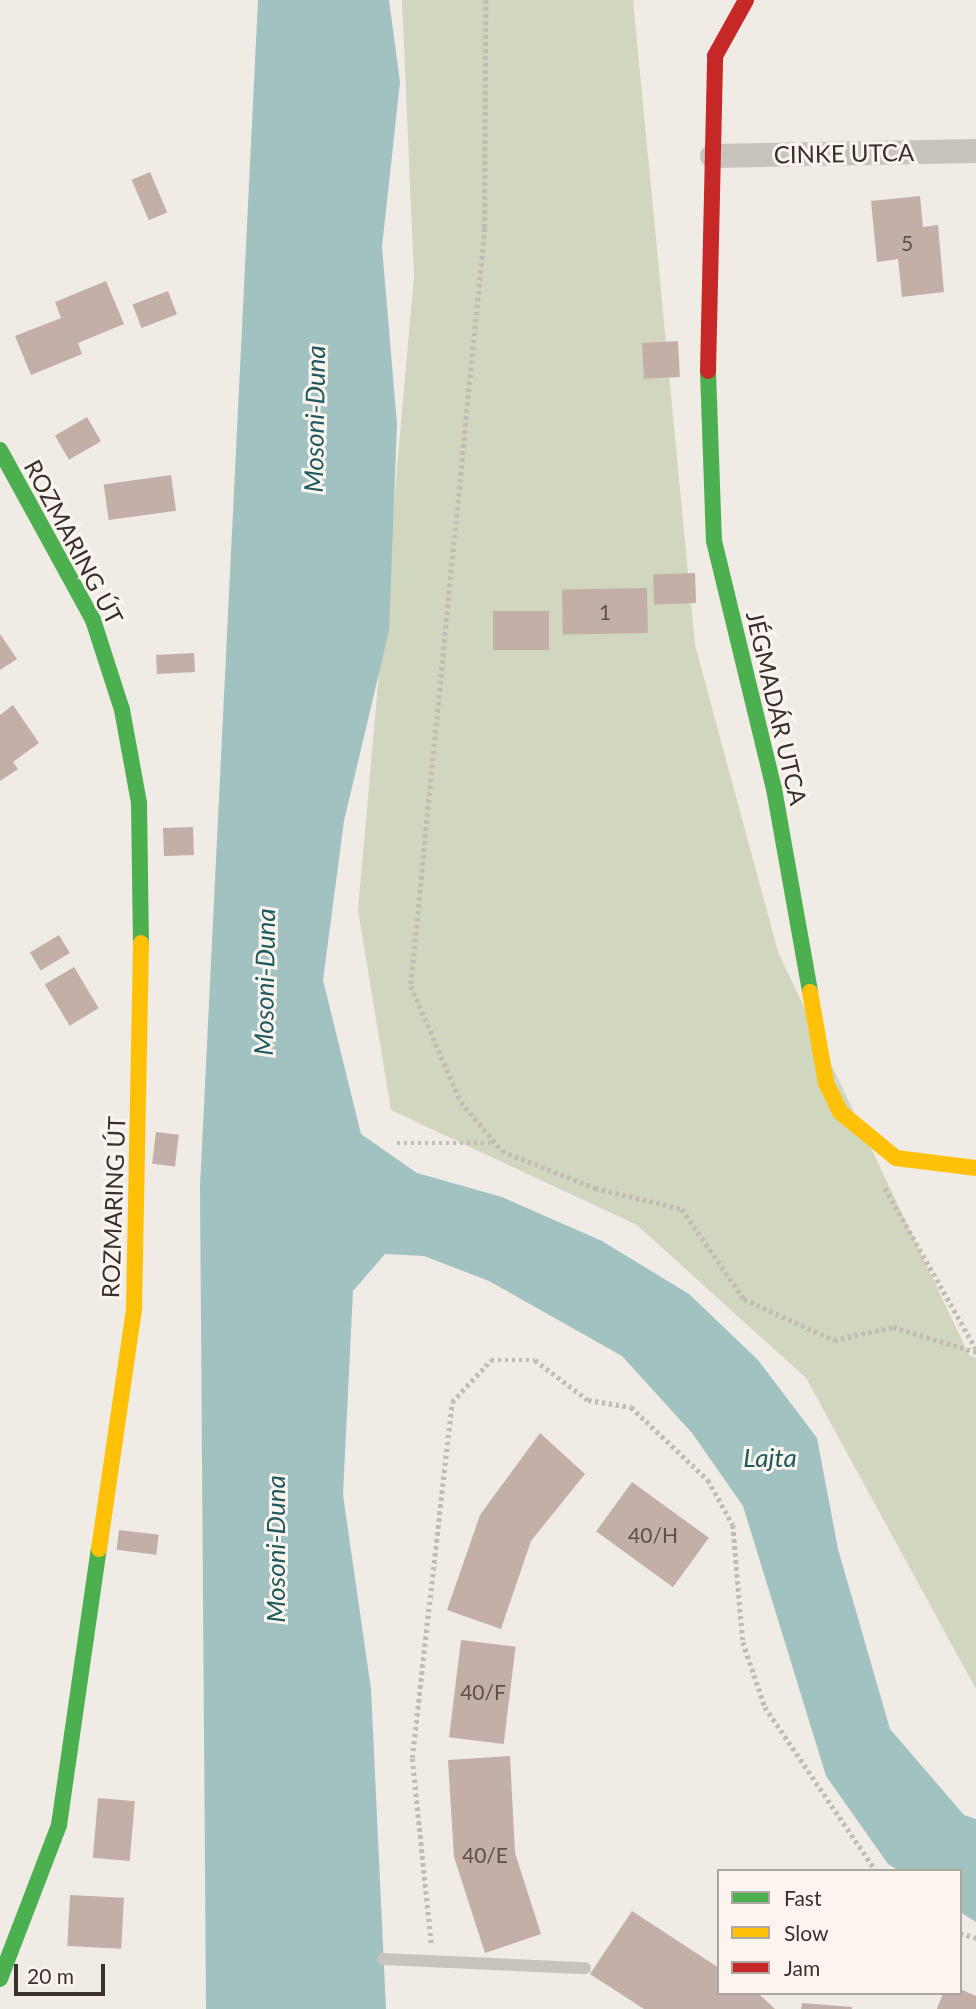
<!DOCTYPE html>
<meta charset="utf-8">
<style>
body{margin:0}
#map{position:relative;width:976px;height:2009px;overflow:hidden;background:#f0ebe5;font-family:Lato,sans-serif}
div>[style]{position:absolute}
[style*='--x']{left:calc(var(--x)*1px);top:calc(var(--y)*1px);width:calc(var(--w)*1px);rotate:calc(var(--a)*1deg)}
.green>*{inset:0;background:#d1d6bf}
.water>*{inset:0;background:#a1c2c1}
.building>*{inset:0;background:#c3afa7;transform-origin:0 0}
.path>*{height:4.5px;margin-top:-2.25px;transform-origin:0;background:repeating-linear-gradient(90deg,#c2bbb6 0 3.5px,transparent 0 7px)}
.lane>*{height:12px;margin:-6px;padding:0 6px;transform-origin:6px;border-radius:6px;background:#c9c3be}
.street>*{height:24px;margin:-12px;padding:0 12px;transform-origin:12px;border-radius:12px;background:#c9c3be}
.fast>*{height:16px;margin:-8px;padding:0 8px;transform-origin:8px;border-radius:8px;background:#4caf50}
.slow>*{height:16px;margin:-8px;padding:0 8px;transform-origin:8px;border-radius:8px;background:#ffc107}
.jam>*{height:16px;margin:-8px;padding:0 8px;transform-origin:8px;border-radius:8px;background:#c62828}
span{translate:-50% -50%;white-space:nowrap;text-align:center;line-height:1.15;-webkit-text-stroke:6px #fbf5ee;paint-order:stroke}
.number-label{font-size:21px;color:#5d504a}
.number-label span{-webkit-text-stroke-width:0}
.street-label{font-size:24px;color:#3b302b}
.water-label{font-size:26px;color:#1f5a5e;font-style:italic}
.legend{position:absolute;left:717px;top:1869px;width:245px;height:126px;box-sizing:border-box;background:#fbf5ee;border:2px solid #aea6a0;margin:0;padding:9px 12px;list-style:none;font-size:21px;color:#3b302b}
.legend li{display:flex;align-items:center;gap:14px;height:35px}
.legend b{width:35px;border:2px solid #aea6a0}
.scale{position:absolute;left:14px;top:1964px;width:91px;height:32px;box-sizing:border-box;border:4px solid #3b302b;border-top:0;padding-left:9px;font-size:21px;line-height:24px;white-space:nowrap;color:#3b302b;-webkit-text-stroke:5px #fbf5ee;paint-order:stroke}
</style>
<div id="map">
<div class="green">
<i style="clip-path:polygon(402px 0,633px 0,695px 645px,778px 952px,969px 1355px,976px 1358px,976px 1689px,806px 1378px,637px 1225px,391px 1110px,358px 910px,414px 276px)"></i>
</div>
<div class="water">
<i style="clip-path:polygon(258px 0,389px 0,400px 82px,382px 247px,397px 424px,389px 631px,344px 821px,323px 980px,361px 1134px,417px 1173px,502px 1197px,602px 1241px,689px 1294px,758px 1360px,817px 1438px,838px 1549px,890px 1729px,964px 1815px,976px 1819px,976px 1922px,960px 1912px,960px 1871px,899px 1871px,888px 1864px,826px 1776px,743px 1506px,692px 1433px,622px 1356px,489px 1281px,424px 1256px,385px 1254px,353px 1291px,343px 1495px,371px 1689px,386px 2009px,206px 2009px,200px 1187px)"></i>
</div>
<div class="building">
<i style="left:150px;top:172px;width:44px;height:20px;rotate:67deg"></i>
<i style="clip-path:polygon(920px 196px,923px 227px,938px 225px,944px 292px,902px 297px,898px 259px,877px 262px,871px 201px)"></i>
<i style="clip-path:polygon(106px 281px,124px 324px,78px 343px,82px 354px,31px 375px,15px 336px,61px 318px,55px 302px)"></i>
<i style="left:168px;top:291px;width:25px;height:38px;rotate:69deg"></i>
<i style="left:678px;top:341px;width:36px;height:36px;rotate:87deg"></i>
<i style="left:87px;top:417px;width:28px;height:37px;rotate:60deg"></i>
<i style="left:171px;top:475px;width:36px;height:68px;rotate:82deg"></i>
<i style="left:695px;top:573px;width:30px;height:42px;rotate:88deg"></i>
<i style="left:647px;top:588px;width:45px;height:85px;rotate:89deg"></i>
<i style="left:493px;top:611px;width:56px;height:39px"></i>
<i style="clip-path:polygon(0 634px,17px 659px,0 670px)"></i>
<i style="left:194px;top:653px;width:19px;height:38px;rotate:87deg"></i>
<i style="clip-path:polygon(13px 705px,39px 743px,13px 762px,18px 769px,0 781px,0 715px)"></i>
<i style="left:193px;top:827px;width:28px;height:30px;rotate:88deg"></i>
<i style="left:59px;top:935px;width:21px;height:34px;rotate:59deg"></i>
<i style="left:74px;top:967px;width:48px;height:34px;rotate:59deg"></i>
<i style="left:156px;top:1132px;width:23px;height:32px;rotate:7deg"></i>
<i style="clip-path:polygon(540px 1433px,585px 1474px,531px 1541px,501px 1629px,447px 1610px,480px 1515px)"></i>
<i style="left:632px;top:1482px;width:95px;height:61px;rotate:36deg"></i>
<i style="left:119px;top:1530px;width:40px;height:20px;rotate:7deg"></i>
<i style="left:461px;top:1640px;width:55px;height:98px;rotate:7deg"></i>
<i style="clip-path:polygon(510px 1756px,515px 1853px,541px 1934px,485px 1953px,454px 1857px,448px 1760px)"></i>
<i style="left:98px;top:1798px;width:37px;height:60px;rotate:5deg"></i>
<i style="left:70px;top:1895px;width:54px;height:51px;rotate:3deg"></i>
<i style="clip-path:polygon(632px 1911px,719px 1968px,719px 1993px,758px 1993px,775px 2009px,644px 2009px,590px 1974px)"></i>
<i style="clip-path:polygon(960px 1989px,976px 1996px,976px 2009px,937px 2009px,943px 1993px)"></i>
<i style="clip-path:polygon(802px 2003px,852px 2007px,852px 2009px,801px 2009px)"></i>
</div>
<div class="path">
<i style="--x:486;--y:0;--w:228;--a:90.3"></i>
<i style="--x:485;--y:228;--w:762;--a:95.58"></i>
<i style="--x:411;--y:986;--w:126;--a:66.7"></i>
<i style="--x:461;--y:1102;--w:64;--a:50.1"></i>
<i style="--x:502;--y:1151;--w:100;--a:21.7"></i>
<i style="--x:595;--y:1188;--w:89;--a:13.6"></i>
<i style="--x:682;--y:1209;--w:109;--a:55.4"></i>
<i style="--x:744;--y:1299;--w:99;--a:24.5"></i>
<i style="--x:834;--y:1340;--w:60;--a:-12.4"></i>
<i style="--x:893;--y:1327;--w:87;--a:16.8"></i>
<i style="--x:397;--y:1143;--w:97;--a:0"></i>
<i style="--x:885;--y:1188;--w:185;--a:60.5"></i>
<i style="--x:960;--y:1933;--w:17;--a:17"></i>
<i style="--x:431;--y:1943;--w:186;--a:-95.9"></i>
<i style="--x:412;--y:1758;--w:358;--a:-83.6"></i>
<i style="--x:452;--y:1402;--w:57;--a:-47.1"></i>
<i style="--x:491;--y:1360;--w:44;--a:0"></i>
<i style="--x:535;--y:1360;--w:66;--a:37"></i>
<i style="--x:588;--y:1400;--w:44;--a:9.2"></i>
<i style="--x:631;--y:1407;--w:106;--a:43.5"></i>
<i style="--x:708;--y:1480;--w:51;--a:60.9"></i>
<i style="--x:733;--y:1525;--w:117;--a:85.1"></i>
<i style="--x:743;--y:1642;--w:69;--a:71.3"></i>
<i style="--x:765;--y:1707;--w:198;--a:55.9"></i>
</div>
<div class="lane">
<i style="--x:383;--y:1959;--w:202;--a:2.6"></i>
</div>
<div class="street">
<i style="--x:712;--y:156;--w:264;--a:-1.1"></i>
</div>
<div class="fast">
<i style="--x:708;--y:371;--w:170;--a:88"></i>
<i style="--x:714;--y:541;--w:255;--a:76.4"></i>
<i style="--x:774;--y:789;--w:206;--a:79.9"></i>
<i style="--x:0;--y:450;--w:194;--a:61.3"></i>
<i style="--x:93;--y:620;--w:95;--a:72.1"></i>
<i style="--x:122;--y:710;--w:95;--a:79.6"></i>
<i style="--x:139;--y:803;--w:140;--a:89.2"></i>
<i style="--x:0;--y:1979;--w:165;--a:-69"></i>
<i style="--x:59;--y:1825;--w:279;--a:-81.8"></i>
</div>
<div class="slow">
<i style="--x:810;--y:992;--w:92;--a:80"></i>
<i style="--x:826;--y:1083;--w:32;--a:64"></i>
<i style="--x:840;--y:1112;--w:72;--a:39.4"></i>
<i style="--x:896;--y:1158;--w:81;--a:7.1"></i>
<i style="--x:99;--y:1549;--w:244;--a:-81.7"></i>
<i style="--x:134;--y:1308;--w:365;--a:-88.9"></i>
</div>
<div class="jam">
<i style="--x:708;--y:371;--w:315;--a:-88.7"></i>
<i style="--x:715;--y:56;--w:64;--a:-61"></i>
</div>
<div class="number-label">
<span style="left:907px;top:243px">5</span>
<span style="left:605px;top:612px">1</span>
<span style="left:653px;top:1535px">40/H</span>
<span style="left:483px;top:1692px">40/F</span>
<span style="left:485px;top:1855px">40/E</span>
</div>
<div class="street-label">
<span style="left:844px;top:153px;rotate:-1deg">CINKE UTCA</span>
<span style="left:74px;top:542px;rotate:62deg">ROZMARING ÚT</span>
<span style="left:777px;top:708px;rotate:77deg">JÉGMADÁR UTCA</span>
<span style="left:113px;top:1207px;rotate:-88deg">ROZMARING ÚT</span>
</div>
<div class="water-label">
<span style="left:315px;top:419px;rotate:-89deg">Mosoni-Duna</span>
<span style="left:265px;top:982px;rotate:-89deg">Mosoni-Duna</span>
<span style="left:770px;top:1458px">Lajta</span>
<span style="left:276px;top:1549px;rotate:-90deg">Mosoni-Duna</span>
</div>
<ul class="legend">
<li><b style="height:9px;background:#4caf50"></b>Fast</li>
<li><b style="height:9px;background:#ffc107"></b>Slow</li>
<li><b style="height:9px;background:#c62828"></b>Jam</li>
</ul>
<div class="scale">20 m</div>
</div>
